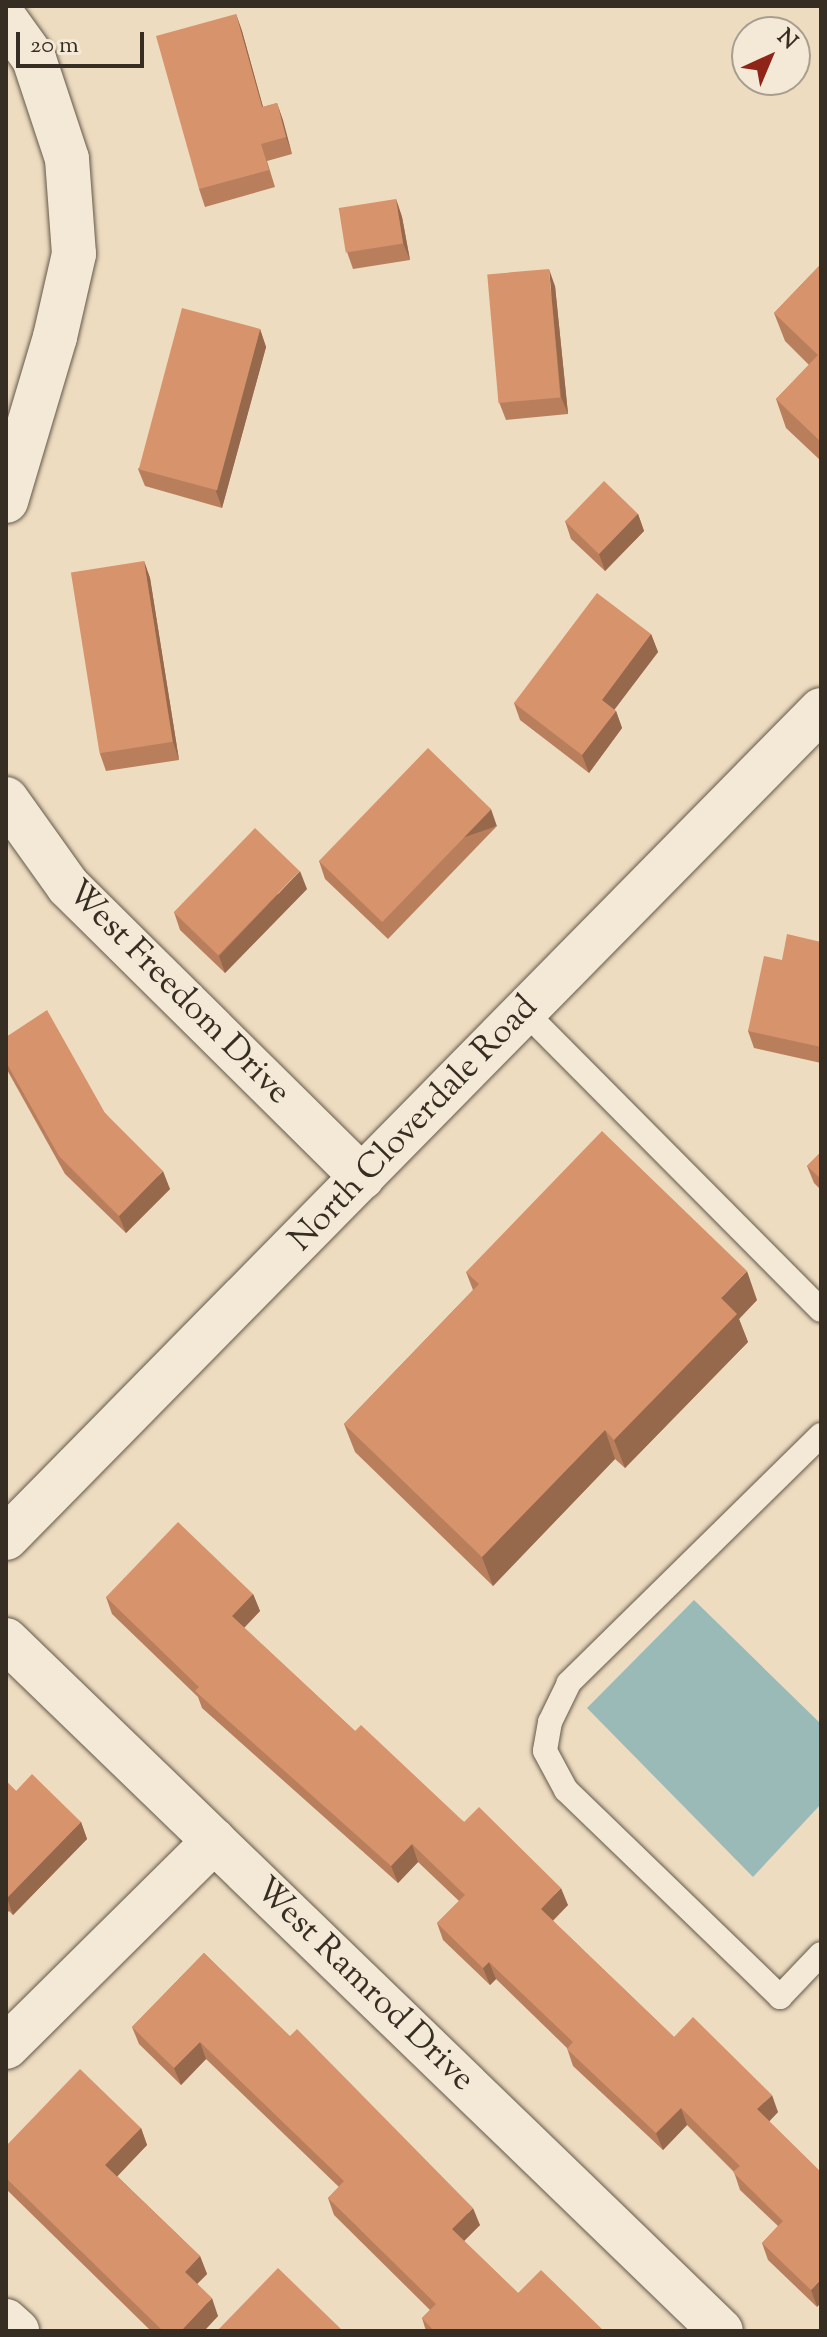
<!DOCTYPE html>
<style>
body{margin:0}
#map{position:relative;width:827px;height:2337px;overflow:hidden;background:#eedcc1;font-family:"Sorts Mill Goudy",serif}
div>[style]{position:absolute}
[style*='--x']{left:calc(var(--x)*1px);top:calc(var(--y)*1px);width:calc(var(--w)*1px);rotate:calc(var(--a)*1deg)}
.water>*{inset:0;background:#9abab7}
.roads{filter:drop-shadow(0 0 2px #645a4a) drop-shadow(0 0 2px #645a4a)}
.lane>*{height:24px;margin:-12px;padding:0 12px;transform-origin:12px;border-radius:12px;background:#f4e8d7}
.street>*{height:44px;margin:-22px;padding:0 22px;transform-origin:22px;border-radius:22px;background:#f4e8d7}
.secondary>*{height:44px;margin:-22px;padding:0 22px;transform-origin:22px;border-radius:22px;background:#f4e8d7}
.wall>*{inset:0;background:#b97f5d}
.shaded-wall>*{inset:0;background:#96684c;transform-origin:0 0}
.building>*{inset:0;background:#d7946c;transform-origin:0 0}
span{translate:-50% -50%;white-space:nowrap;text-align:center;line-height:1.15;-webkit-text-stroke:7px #f4e8d7;paint-order:stroke}
.street-label{font-size:34px;color:#362e23}
.frame{position:absolute;inset:0;border:8px solid #362e23;pointer-events:none}
.north{position:absolute;left:731px;top:16px;width:80px;height:80px;box-sizing:border-box;background:#f4e8d7;border:2px solid #a89e8f;border-radius:50%;rotate:44deg;font-size:22px;font-weight:700;line-height:32px;text-align:center;color:#362e23}
.north::after{content:'';display:block;margin:auto;width:28px;height:36px;background:#8f2418;clip-path:polygon(50% 0,100% 100%,50% 72%,0 100%)}
.scale{position:absolute;left:16px;top:32px;width:128px;height:36px;box-sizing:border-box;border:4px solid #362e23;border-top:0;padding-left:10px;font-size:24px;line-height:28px;white-space:nowrap;color:#362e23;-webkit-text-stroke:6px #f4e8d7;paint-order:stroke}
</style>
<div id="map">
<div class="water">
<i style="clip-path:polygon(694px 1600px,821px 1724px,821px 1804px,753px 1877px,587px 1708px)"></i>
</div>
<div class="roads">
<div class="lane">
<i style="--x:524;--y:1011;--w:421;--a:45.2"></i>
<i style="--x:821;--y:1435;--w:354;--a:135.5"></i>
<i style="--x:569;--y:1683;--w:43;--a:116"></i>
<i style="--x:550;--y:1722;--w:29;--a:100"></i>
<i style="--x:545;--y:1751;--w:44;--a:61.7"></i>
<i style="--x:566;--y:1790;--w:298;--a:44"></i>
<i style="--x:780;--y:1997;--w:59;--a:-46.4"></i>
</div>
<div class="street">
<i style="--x:6;--y:20;--w:48;--a:54.3"></i>
<i style="--x:34;--y:59;--w:105;--a:71.7"></i>
<i style="--x:67;--y:159;--w:95;--a:85.8"></i>
<i style="--x:74;--y:254;--w:85;--a:102.9"></i>
<i style="--x:55;--y:337;--w:171;--a:106.6"></i>
<i style="--x:6;--y:799;--w:107;--a:54.5"></i>
<i style="--x:68;--y:886;--w:414;--a:44.7"></i>
<i style="--x:6;--y:1640;--w:994;--a:44.02"></i>
<i style="--x:6;--y:2047;--w:293;--a:-44.7"></i>
<i style="--x:6;--y:2321;--w:15;--a:42"></i>
</div>
<div class="secondary">
<i style="--x:6;--y:1538;--w:1162;--a:-45.45"></i>
</div>
</div>
<div class="wall">
<i style="clip-path:polygon(236px 14px,242px 31px,263px 107px,277px 103px,292px 154px,267px 161px,275px 187px,205px 207px,199px 189px)"></i>
<i style="clip-path:polygon(396px 199px,402px 217px,410px 260px,353px 269px,347px 252px)"></i>
<i style="clip-path:polygon(821px 264px,821px 461px,786px 428px,776px 399px,809px 365px,785px 341px,774px 313px)"></i>
<i style="clip-path:polygon(555px 286px,568px 414px,506px 420px,499px 402px)"></i>
<i style="clip-path:polygon(260px 329px,266px 347px,222px 508px,145px 486px,138px 469px)"></i>
<i style="clip-path:polygon(638px 514px,644px 531px,605px 571px,571px 539px,565px 521px)"></i>
<i style="clip-path:polygon(144px 561px,150px 578px,179px 760px,106px 771px,100px 754px)"></i>
<i style="clip-path:polygon(651px 634px,658px 652px,614px 710px,616px 711px,622px 728px,589px 773px,520px 720px,514px 703px)"></i>
<i style="clip-path:polygon(497px 826px,388px 939px,325px 879px,319px 861px)"></i>
<i style="clip-path:polygon(307px 889px,225px 973px,180px 930px,174px 912px)"></i>
<i style="clip-path:polygon(821px 942px,821px 1063px,754px 1048px,748px 1031px,782px 960px)"></i>
<i style="clip-path:polygon(6px 1037px,105px 1113px,170px 1189px,126px 1233px,65px 1174px,6px 1068px)"></i>
<i style="clip-path:polygon(821px 1152px,821px 1190px,814px 1183px,807px 1166px)"></i>
<i style="clip-path:polygon(466px 1272px,757px 1300px,739px 1319px,748px 1342px,625px 1468px,615px 1459px,493px 1586px,355px 1452px,344px 1424px,473px 1290px)"></i>
<i style="clip-path:polygon(253px 1594px,260px 1611px,244px 1628px,355px 1731px,464px 1822px,568px 1905px,553px 1921px,674px 2037px,778px 2112px,769px 2121px,817px 2307px,768px 2260px,762px 2243px,778px 2226px,740px 2190px,734px 2172px,687px 2125px,663px 2150px,573px 2066px,567px 2048px,496px 1979px,490px 1985px,443px 1940px,437px 1923px,459px 1901px,418px 1862px,398px 1883px,202px 1708px,198px 1697px,112px 1614px,106px 1597px)"></i>
<i style="clip-path:polygon(6px 1781px,16px 1791px,81px 1822px,87px 1839px,13px 1915px,9px 1911px,6px 1914px)"></i>
<i style="clip-path:polygon(204px 1953px,480px 2225px,464px 2241px,518px 2293px,604px 2331px,426px 2331px,422px 2318px,430px 2310px,334px 2215px,328px 2198px,339px 2187px,206px 2059px,181px 2085px,139px 2044px,132px 2027px)"></i>
<i style="clip-path:polygon(141px 2128px,147px 2145px,117px 2176px,200px 2256px,207px 2274px,197px 2284px,218px 2316px,204px 2331px,151px 2331px,6px 2189px,6px 2146px)"></i>
</div>
<div class="shaded-wall">
<i style="clip-path:polygon(236px 14px,242px 31px,268px 125px,262px 107px)"></i>
<i style="clip-path:polygon(277px 103px,283px 120px,292px 154px,286px 137px)"></i>
<i style="clip-path:polygon(396px 199px,402px 217px,410px 260px,403px 243px)"></i>
<i style="clip-path:polygon(549px 269px,555px 286px,568px 414px,561px 397px)"></i>
<i style="clip-path:polygon(260px 329px,266px 347px,222px 508px,216px 491px)"></i>
<i style="clip-path:polygon(638px 514px,644px 531px,605px 571px,599px 554px)"></i>
<i style="clip-path:polygon(144px 561px,150px 578px,179px 760px,173px 742px)"></i>
<i style="clip-path:polygon(651px 634px,658px 652px,608px 718px,602px 700px)"></i>
<i style="clip-path:polygon(616px 711px,622px 728px,589px 773px,582px 755px)"></i>
<i style="left:491px;top:809px;width:18px;height:157px;rotate:71deg"></i>
<i style="clip-path:polygon(300px 871px,307px 889px,225px 973px,219px 956px)"></i>
<i style="clip-path:polygon(163px 1171px,170px 1189px,126px 1233px,119px 1216px)"></i>
<i style="clip-path:polygon(747px 1271px,757px 1300px,739px 1319px,748px 1342px,625px 1468px,614px 1440px,721px 1298px)"></i>
<i style="clip-path:polygon(605px 1430px,615px 1459px,493px 1586px,482px 1557px)"></i>
<i style="clip-path:polygon(253px 1594px,260px 1611px,238px 1634px,232px 1616px)"></i>
<i style="clip-path:polygon(81px 1822px,87px 1839px,13px 1915px,7px 1898px)"></i>
<i style="clip-path:polygon(412px 1844px,418px 1862px,398px 1883px,391px 1866px)"></i>
<i style="clip-path:polygon(561px 1888px,568px 1905px,547px 1926px,541px 1909px)"></i>
<i style="clip-path:polygon(489px 1962px,496px 1979px,490px 1985px,483px 1968px)"></i>
<i style="clip-path:polygon(200px 2042px,206px 2059px,181px 2085px,174px 2068px)"></i>
<i style="clip-path:polygon(772px 2095px,778px 2112px,764px 2127px,757px 2109px)"></i>
<i style="clip-path:polygon(681px 2108px,687px 2125px,663px 2150px,656px 2133px)"></i>
<i style="clip-path:polygon(141px 2128px,147px 2145px,112px 2182px,105px 2165px)"></i>
<i style="clip-path:polygon(473px 2208px,480px 2225px,459px 2246px,452px 2229px)"></i>
<i style="clip-path:polygon(200px 2256px,207px 2274px,191px 2290px,185px 2272px)"></i>
<i style="clip-path:polygon(821px 2279px,821px 2303px,817px 2307px,811px 2290px)"></i>
<i style="clip-path:polygon(212px 2298px,218px 2316px,204px 2331px,181px 2331px)"></i>
</div>
<div class="building">
<i style="clip-path:polygon(236px 14px,262px 107px,277px 103px,286px 137px,261px 144px,269px 170px,199px 189px,156px 36px)"></i>
<i style="left:396px;top:199px;width:45px;height:58px;rotate:81deg"></i>
<i style="clip-path:polygon(821px 264px,821px 442px,776px 399px,818px 355px,774px 313px)"></i>
<i style="left:549px;top:269px;width:129px;height:62px;rotate:85deg"></i>
<i style="left:182px;top:308px;width:81px;height:167px;rotate:15deg"></i>
<i style="left:604px;top:481px;width:47px;height:56px;rotate:44deg"></i>
<i style="left:144px;top:561px;width:183px;height:74px;rotate:81deg"></i>
<i style="clip-path:polygon(597px 593px,651px 634px,602px 700px,616px 711px,582px 755px,514px 703px)"></i>
<i style="left:428px;top:748px;width:88px;height:157px;rotate:44deg"></i>
<i style="left:255px;top:828px;width:62px;height:117px;rotate:44deg"></i>
<i style="clip-path:polygon(787px 934px,821px 942px,821px 1047px,748px 1031px,764px 956px,782px 960px)"></i>
<i style="clip-path:polygon(47px 1010px,105px 1113px,163px 1171px,119px 1216px,59px 1156px,6px 1062px,6px 1037px)"></i>
<i style="clip-path:polygon(602px 1131px,747px 1271px,721px 1298px,737px 1314px,614px 1440px,605px 1430px,482px 1557px,344px 1424px,479px 1284px,466px 1272px)"></i>
<i style="clip-path:polygon(821px 1152px,821px 1179px,807px 1166px)"></i>
<i style="clip-path:polygon(178px 1522px,253px 1594px,232px 1616px,355px 1731px,361px 1725px,464px 1822px,479px 1807px,561px 1888px,541px 1909px,674px 2037px,693px 2017px,772px 2095px,757px 2109px,821px 2172px,821px 2279px,811px 2290px,762px 2243px,783px 2221px,733px 2172px,740px 2166px,681px 2108px,656px 2133px,567px 2049px,573px 2042px,489px 1962px,483px 1968px,437px 1923px,465px 1895px,412px 1844px,391px 1866px,195px 1691px,199px 1687px,106px 1597px)"></i>
<i style="clip-path:polygon(32px 1774px,81px 1822px,7px 1898px,6px 1781px,16px 1791px)"></i>
<i style="clip-path:polygon(204px 1953px,290px 2036px,297px 2029px,473px 2208px,452px 2229px,518px 2293px,541px 2270px,604px 2331px,434px 2331px,422px 2318px,436px 2304px,328px 2198px,344px 2181px,200px 2042px,174px 2068px,132px 2027px)"></i>
<i style="clip-path:polygon(80px 2069px,141px 2128px,105px 2165px,200px 2256px,185px 2272px,212px 2298px,181px 2331px,163px 2331px,6px 2178px,6px 2146px)"></i>
<i style="clip-path:polygon(278px 2268px,342px 2330px,340px 2331px,217px 2331px)"></i>
</div>
<div class="street-label">
<span style="left:178px;top:993px;rotate:45deg">West Freedom Drive</span>
<span style="left:414px;top:1124px;rotate:-46deg">North Cloverdale Road</span>
<span style="left:364px;top:1985px;rotate:44deg">West Ramrod Drive</span>
</div>
<div class="frame"></div>
<div class="north">N</div>
<div class="scale">20 m</div>
</div>
